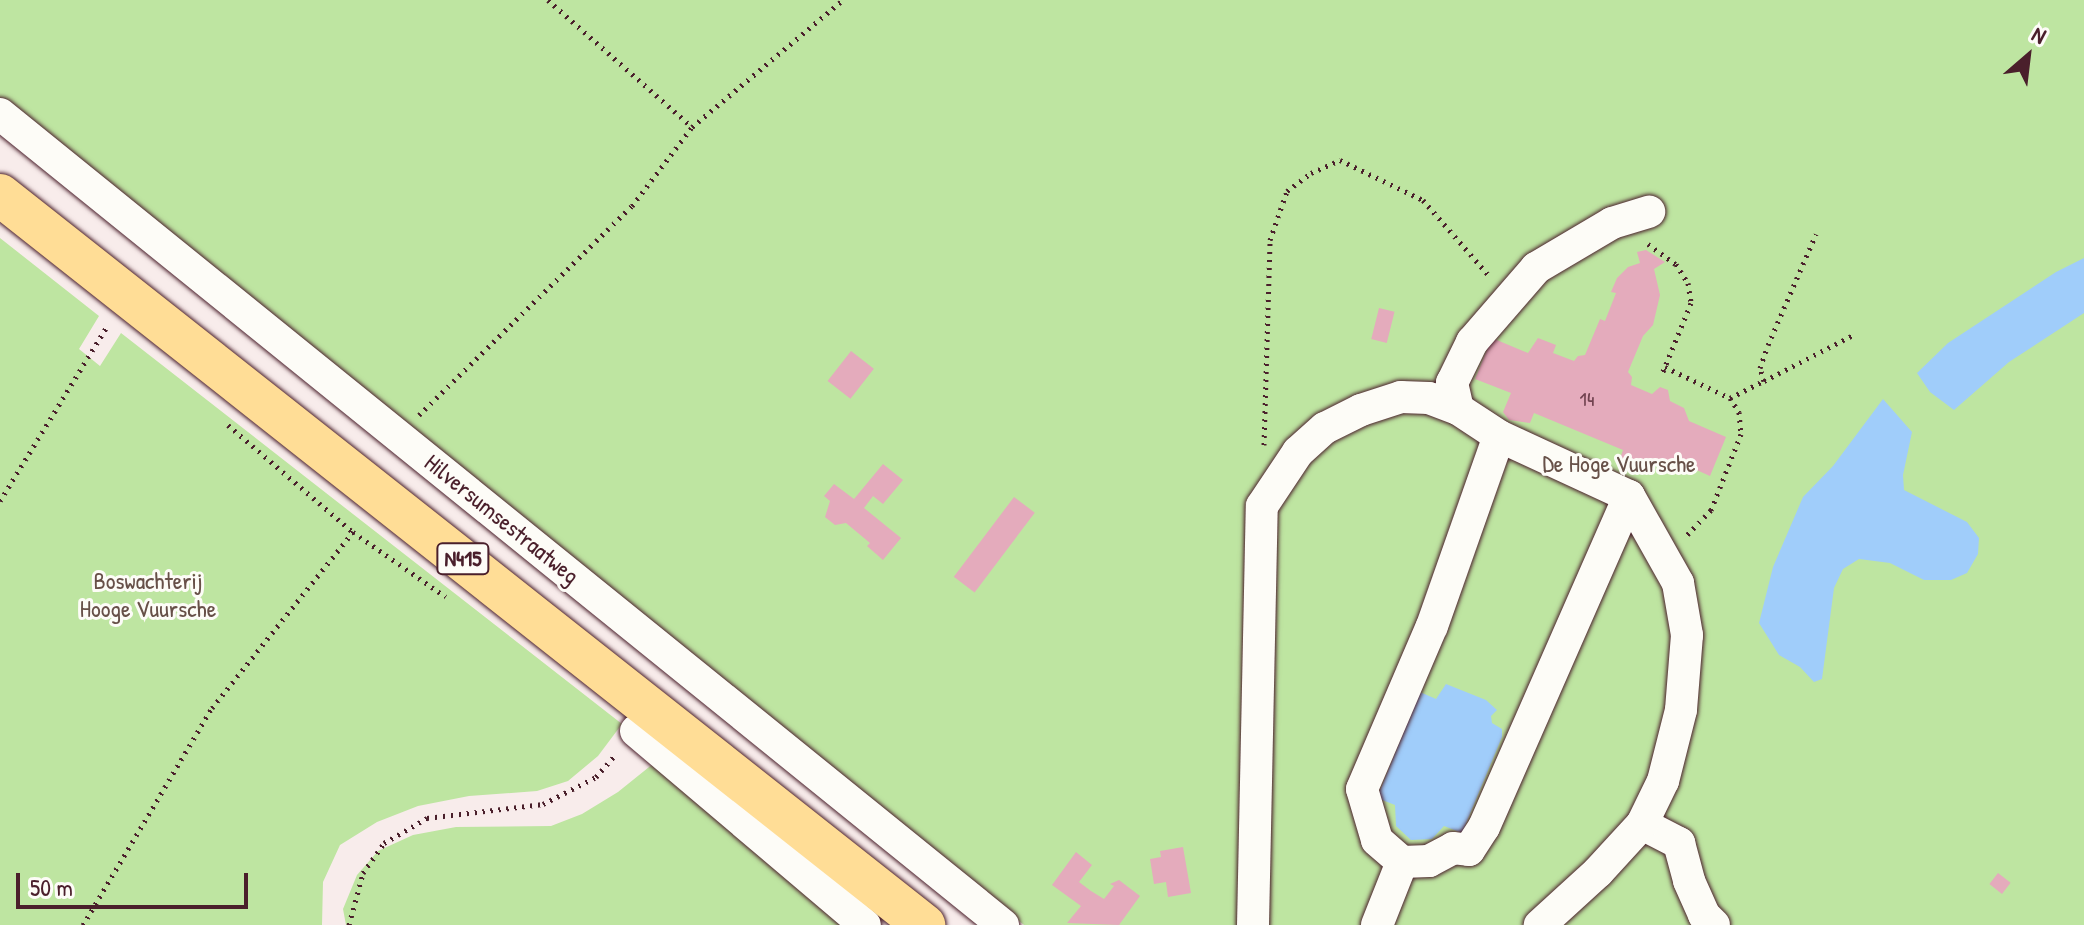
<!DOCTYPE html>
<style>
body{margin:0}
#map{position:relative;width:2084px;height:925px;overflow:hidden;background:#f8eceb;font-family:"Patrick Hand",sans-serif}
div>[style]{position:absolute}
[style*='--x']{left:calc(var(--x)*1px);top:calc(var(--y)*1px);width:calc(var(--w)*1px);rotate:calc(var(--a)*1deg)}
.green>*{inset:0;background:#bee5a1}
.water>*{inset:0;background:#a0cdfa}
.building>*{inset:0;background:#e4abbc;transform-origin:0 0}
.path>*{height:5px;margin-top:-2.5px;transform-origin:0;background:repeating-linear-gradient(90deg,#4a1f2b 0 2px,transparent 0 8px)}
.roads{filter:drop-shadow(0 0 2px #4a1f2b) drop-shadow(0 0 2px #4a1f2b)}
.minor>*{height:32px;margin:-16px;padding:0 16px;transform-origin:16px;border-radius:16px;background:#fdfcf7}
.major>*{height:42px;margin:-21px;padding:0 21px;transform-origin:21px;border-radius:21px;background:#ffdd96}
span{translate:-50% -50%;white-space:nowrap;text-align:center;line-height:1.15;-webkit-text-stroke:6px #fdfcf7;paint-order:stroke}
.number-label{font-size:20px;color:#70424f}
.number-label span{-webkit-text-stroke-width:0}
.shield-label span{padding:2px 6px;background:#fdfcf7;border:2px solid;border-radius:6px;-webkit-text-stroke-width:0}
.shield-label{font-size:22px;color:#4a1f2b;font-weight:700}
.park-label{font-size:24px;color:#675048}
.street-label{font-size:24px;color:#4a1f2b}
.north{position:absolute;left:1988px;top:16px;width:80px;height:80px;-webkit-text-stroke:6px #fdfcf7;paint-order:stroke;rotate:28deg;font-size:22px;font-weight:700;line-height:32px;text-align:center;color:#4a1f2b}
.north::after{content:'';display:block;margin:auto;width:28px;height:36px;background:#4a1f2b;clip-path:polygon(50% 0,100% 100%,50% 72%,0 100%)}
.scale{position:absolute;left:16px;top:873px;width:232px;height:36px;box-sizing:border-box;border:4px solid #4a1f2b;border-top:0;padding-left:10px;font-size:24px;line-height:28px;white-space:nowrap;color:#4a1f2b;-webkit-text-stroke:6px #fdfcf7;paint-order:stroke}
</style>
<div id="map">
<div class="green">
<i style="clip-path:polygon(0 0,2084px 0,2084px 925px,1024px 925px,0 105px)"></i>
<i style="clip-path:polygon(0 238px,99px 316px,79px 349px,100px 366px,121px 333px,622px 724px,598px 756px,568px 781px,537px 791px,469px 796px,418px 806px,377px 822px,340px 845px,323px 882px,322px 925px,0 925px)"></i>
<i style="clip-path:polygon(664px 755px,874px 925px,346px 925px,343px 909px,357px 875px,378px 851px,413px 835px,456px 827px,551px 826px,582px 814px,618px 792px)"></i>
</div>
<div class="water">
<i style="clip-path:polygon(2084px 258px,2084px 313px,2009px 362px,1954px 410px,1930px 392px,1917px 373px,1948px 343px,2056px 272px)"></i>
<i style="clip-path:polygon(1883px 399px,1912px 432px,1903px 475px,1904px 490px,1967px 522px,1979px 538px,1978px 554px,1967px 573px,1951px 580px,1924px 580px,1890px 563px,1859px 559px,1843px 569px,1834px 588px,1822px 679px,1814px 682px,1800px 667px,1779px 655px,1759px 623px,1773px 567px,1803px 497px,1833px 466px)"></i>
<i style="clip-path:polygon(1446px 684px,1486px 700px,1497px 710px,1491px 716px,1492px 723px,1502px 729px,1502px 737px,1462px 833px,1444px 826px,1432px 839px,1411px 840px,1396px 826px,1395px 805px,1377px 798px,1420px 692px,1436px 699px)"></i>
</div>
<div class="building">
<i style="clip-path:polygon(1646px 250px,1665px 262px,1654px 269px,1660px 295px,1653px 325px,1643px 336px,1628px 372px,1632px 377px,1631px 385px,1652px 394px,1660px 387px,1668px 390px,1670px 401px,1684px 408px,1689px 421px,1726px 437px,1710px 476px,1672px 459px,1659px 465px,1649px 461px,1645px 472px,1636px 473px,1619px 461px,1623px 450px,1534px 413px,1530px 423px,1509px 420px,1503px 412px,1511px 393px,1475px 379px,1492px 338px,1528px 353px,1538px 338px,1556px 345px,1553px 353px,1574px 361px,1578px 356px,1585px 355px,1600px 319px,1605px 321px,1616px 293px,1611px 292px,1617px 278px,1628px 267px,1640px 263px,1637px 252px)"></i>
<i style="left:1379px;top:308px;width:16px;height:32px;rotate:14deg"></i>
<i style="left:851px;top:351px;width:29px;height:38px;rotate:38deg"></i>
<i style="clip-path:polygon(883px 464px,903px 480px,883px 504px,873px 496px,864px 508px,901px 538px,883px 560px,867px 546px,870px 543px,846px 523px,835px 525px,825px 517px,830px 501px,824px 496px,834px 484px,854px 499px)"></i>
<i style="left:1014px;top:497px;width:26px;height:100px;rotate:37deg"></i>
<i style="clip-path:polygon(1183px 847px,1191px 893px,1168px 897px,1166px 882px,1154px 884px,1150px 859px,1161px 857px,1160px 851px)"></i>
<i style="clip-path:polygon(1076px 852px,1092px 865px,1079px 882px,1091px 891px,1104px 899px,1114px 886px,1110px 884px,1119px 880px,1140px 896px,1119px 925px,1067px 923px,1081px 906px,1052px 885px)"></i>
<i style="left:1998px;top:873px;width:16px;height:14px;rotate:38deg"></i>
</div>
<div class="path">
<i style="--x:548;--y:0;--w:192;--a:41.4"></i>
<i style="--x:1648;--y:244;--w:34;--a:36"></i>
<i style="--x:1676;--y:264;--w:22;--a:58"></i>
<i style="--x:1688;--y:283;--w:20;--a:81"></i>
<i style="--x:1691;--y:303;--w:77;--a:112.2"></i>
<i style="--x:1665;--y:367;--w:72;--a:25.5"></i>
<i style="--x:1730;--y:398;--w:17;--a:57"></i>
<i style="--x:1739;--y:412;--w:22;--a:85"></i>
<i style="--x:1741;--y:434;--w:82;--a:111.5"></i>
<i style="--x:1711;--y:510;--w:36;--a:134"></i>
<i style="--x:1764;--y:381;--w:100;--a:-27.3"></i>
<i style="--x:1730;--y:398;--w:38;--a:-27"></i>
<i style="--x:1764;--y:381;--w:14;--a:-107"></i>
<i style="--x:1760;--y:368;--w:24;--a:-71"></i>
<i style="--x:1768;--y:345;--w:121;--a:-66.6"></i>
<i style="--x:419;--y:415;--w:298;--a:-44.5"></i>
<i style="--x:632;--y:206;--w:99;--a:-52.8"></i>
<i style="--x:692;--y:127;--w:197;--a:-40.1"></i>
<i style="--x:228;--y:425;--w:165;--a:40.6"></i>
<i style="--x:353;--y:532;--w:113;--a:35"></i>
<i style="--x:1264;--y:445;--w:205;--a:-88.3"></i>
<i style="--x:1270;--y:240;--w:52;--a:-70.9"></i>
<i style="--x:1287;--y:191;--w:30;--a:-37"></i>
<i style="--x:1311;--y:173;--w:32;--a:-24"></i>
<i style="--x:1340;--y:160;--w:92;--a:25.7"></i>
<i style="--x:1423;--y:200;--w:103;--a:48.9"></i>
<i style="--x:0;--y:501;--w:206;--a:-58.5"></i>
<i style="--x:83;--y:925;--w:252;--a:-59.3"></i>
<i style="--x:212;--y:708;--w:226;--a:-51.3"></i>
<i style="--x:349;--y:925;--w:54;--a:-74.9"></i>
<i style="--x:363;--y:873;--w:37;--a:-55"></i>
<i style="--x:384;--y:843;--w:50;--a:-30.2"></i>
<i style="--x:427;--y:818;--w:117;--a:-6.9"></i>
<i style="--x:543;--y:804;--w:59;--a:-27"></i>
<i style="--x:596;--y:777;--w:30;--a:-49"></i>
</div>
<div class="roads">
<div class="minor">
<i style="--x:0;--y:114;--w:1290;--a:38.96"></i>
<i style="--x:1458;--y:409;--w:27;--a:-103"></i>
<i style="--x:1452;--y:383;--w:46;--a:-64"></i>
<i style="--x:1472;--y:342;--w:98;--a:-49.1"></i>
<i style="--x:1536;--y:268;--w:88;--a:-30.6"></i>
<i style="--x:1612;--y:223;--w:39;--a:-17"></i>
<i style="--x:636;--y:731;--w:300;--a:40.3"></i>
<i style="--x:1642;--y:824;--w:42;--a:27.2"></i>
<i style="--x:1679;--y:843;--w:39;--a:75"></i>
<i style="--x:1689;--y:881;--w:37;--a:66"></i>
<i style="--x:1704;--y:915;--w:14;--a:45"></i>
<i style="--x:1402;--y:862;--w:33;--a:-139"></i>
<i style="--x:1377;--y:840;--w:53;--a:-106.4"></i>
<i style="--x:1362;--y:789;--w:177;--a:-66.8"></i>
<i style="--x:1432;--y:626;--w:201;--a:-70.6"></i>
<i style="--x:1253;--y:925;--w:419;--a:-88.8"></i>
<i style="--x:1262;--y:506;--w:65;--a:-56.3"></i>
<i style="--x:1298;--y:452;--w:36;--a:-42"></i>
<i style="--x:1325;--y:428;--w:40;--a:-26.6"></i>
<i style="--x:1361;--y:410;--w:42;--a:-18"></i>
<i style="--x:1401;--y:397;--w:28;--a:2"></i>
<i style="--x:1429;--y:398;--w:31;--a:21"></i>
<i style="--x:1458;--y:409;--w:49;--a:33.4"></i>
<i style="--x:1499;--y:436;--w:143;--a:24.8"></i>
<i style="--x:1629;--y:496;--w:100;--a:60.6"></i>
<i style="--x:1678;--y:583;--w:53;--a:80.2"></i>
<i style="--x:1687;--y:635;--w:75;--a:94.6"></i>
<i style="--x:1681;--y:710;--w:73;--a:104.2"></i>
<i style="--x:1663;--y:781;--w:48;--a:116"></i>
<i style="--x:1642;--y:824;--w:65;--a:132.5"></i>
<i style="--x:1598;--y:872;--w:79;--a:137.6"></i>
<i style="--x:1377;--y:925;--w:68;--a:-68.4"></i>
<i style="--x:1402;--y:862;--w:27;--a:-2"></i>
<i style="--x:1429;--y:861;--w:27;--a:-28"></i>
<i style="--x:1453;--y:848;--w:16;--a:7"></i>
<i style="--x:1469;--y:850;--w:27;--a:-57"></i>
<i style="--x:1484;--y:827;--w:361;--a:-66.3"></i>
</div>
<div class="major">
<i style="--x:0;--y:195;--w:1178;--a:38.31"></i>
</div>
</div>
<div class="number-label">
<span style="left:1587px;top:398px">14</span>
</div>
<div class="shield-label">
<span style="left:463px;top:559px">N415</span>
</div>
<div class="park-label">
<span style="left:1619px;top:464px">De Hoge Vuursche</span>
<span style="left:148px;top:595px">Boswachterij<br>Hooge Vuursche</span>
</div>
<div class="street-label">
<span style="left:502px;top:519px;rotate:39deg">Hilversumsestraatweg</span>
</div>
<div class="north">N</div>
<div class="scale">50 m</div>
</div>
